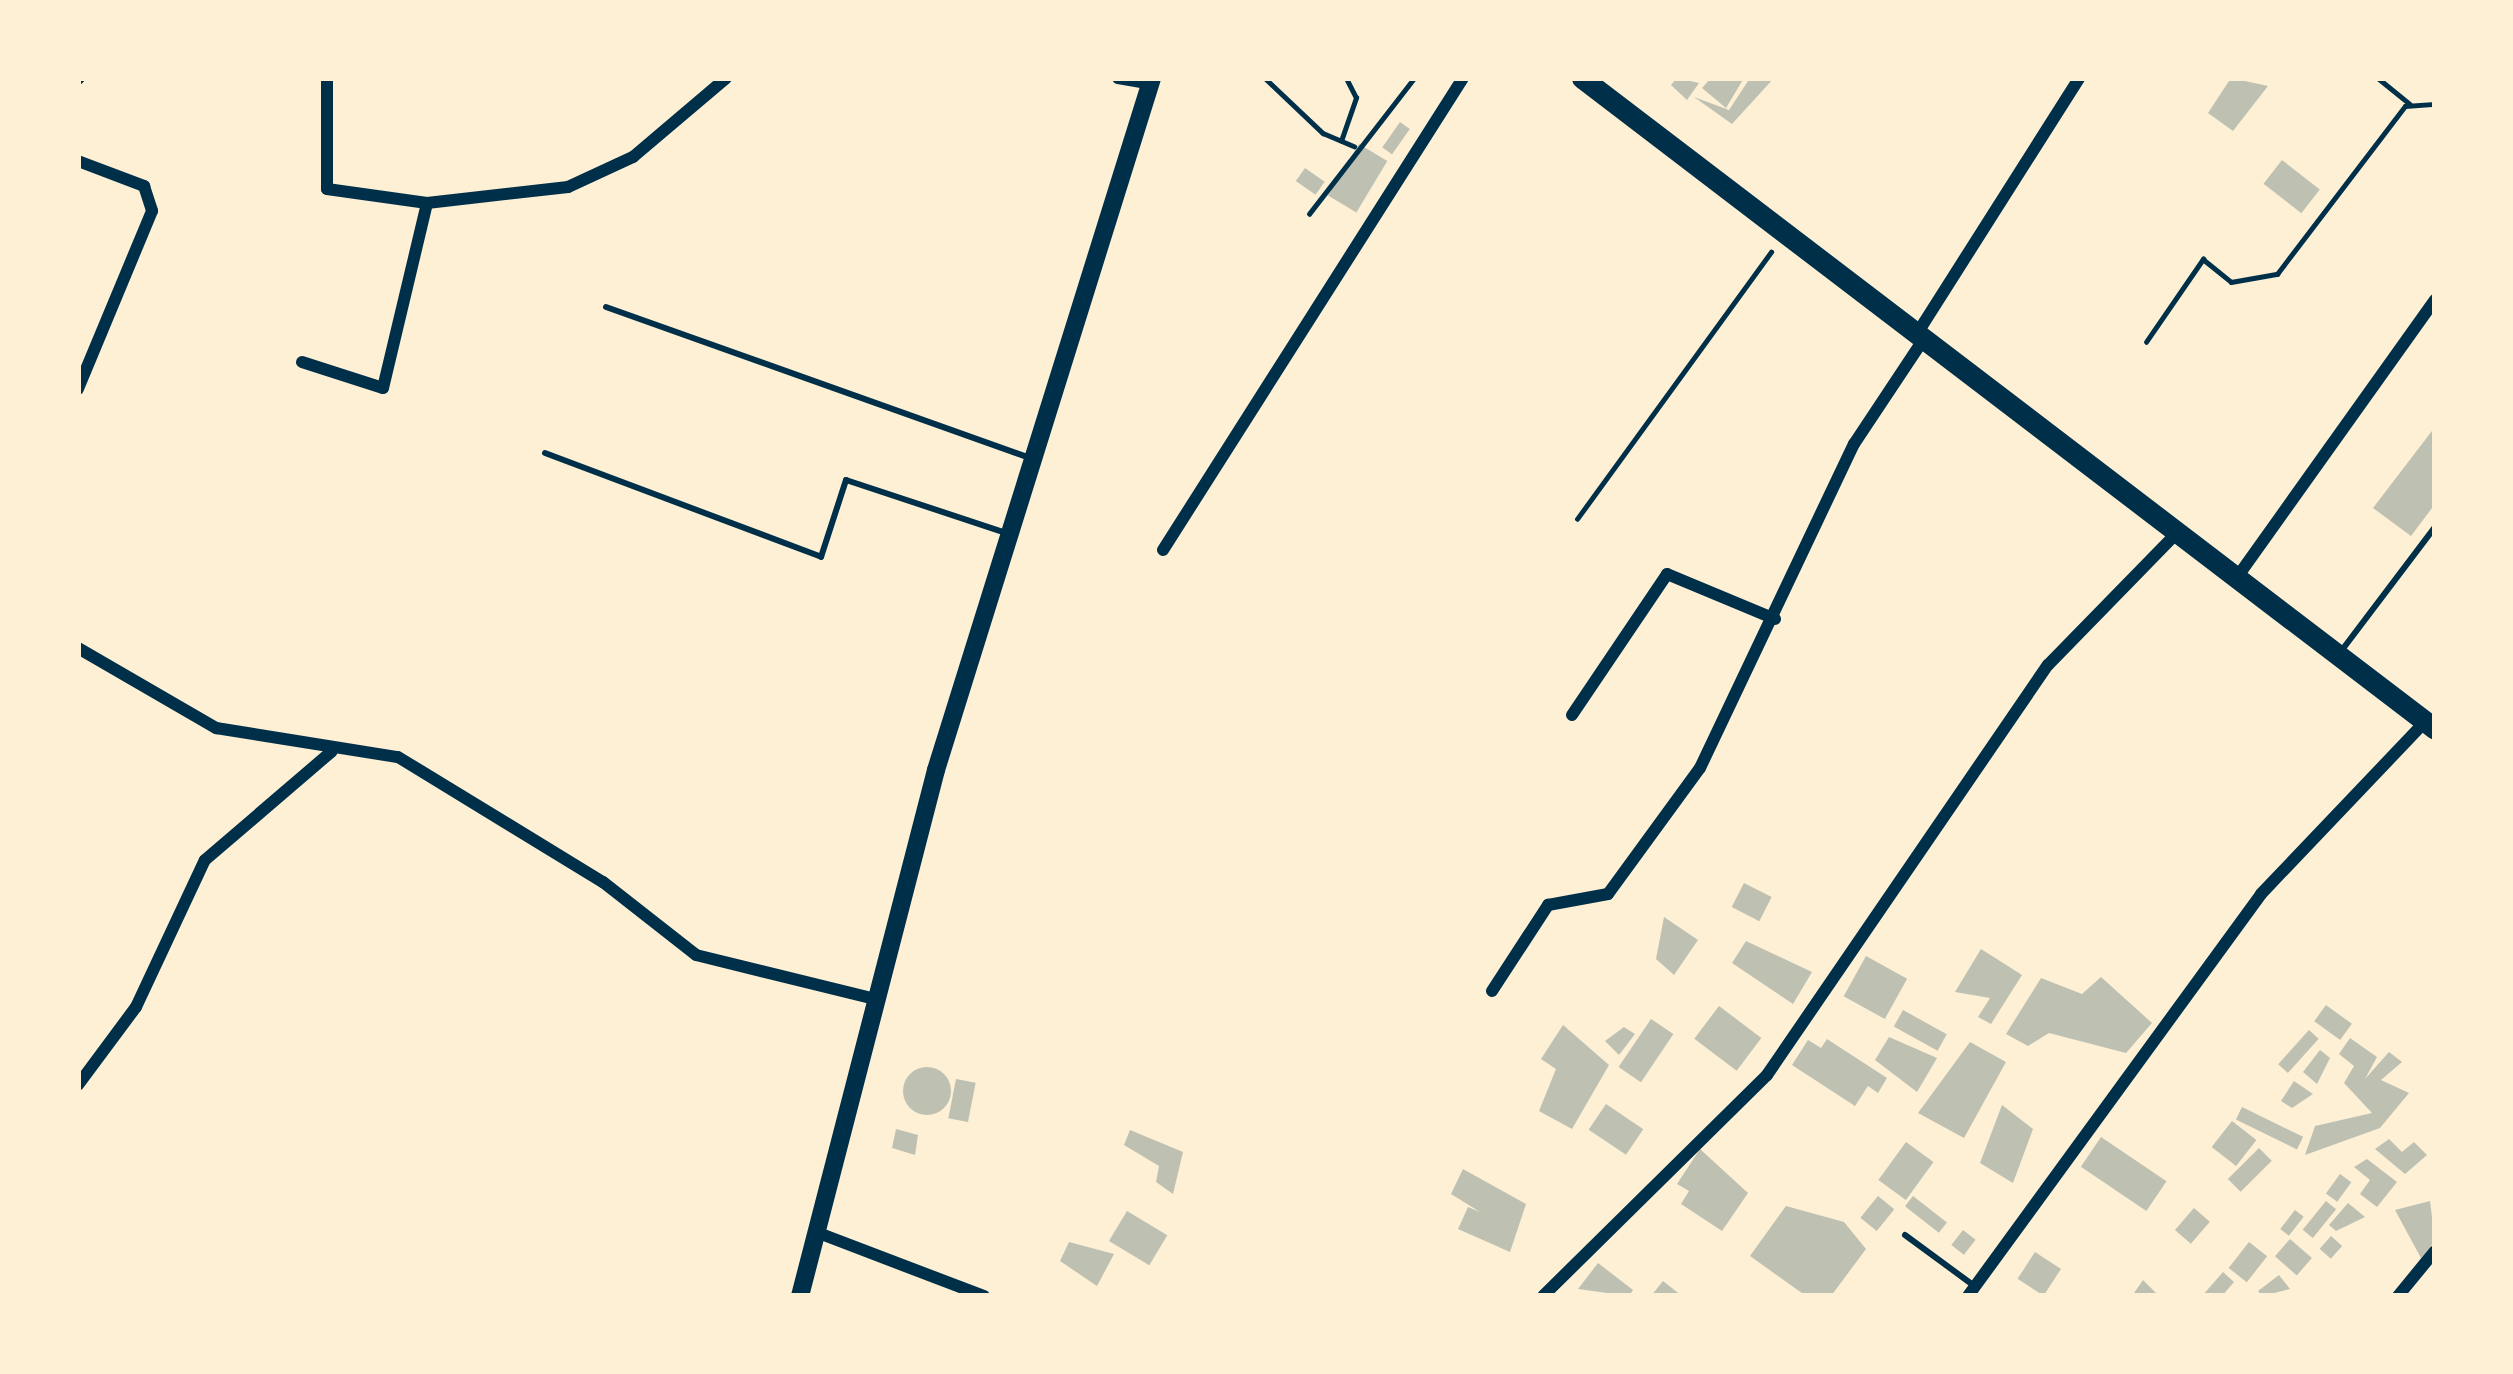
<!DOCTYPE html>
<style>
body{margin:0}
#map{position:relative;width:2513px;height:1374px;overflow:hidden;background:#fdf0d5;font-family:Rubik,sans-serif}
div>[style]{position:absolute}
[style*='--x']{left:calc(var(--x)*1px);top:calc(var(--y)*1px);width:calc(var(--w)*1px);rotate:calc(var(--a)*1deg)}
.building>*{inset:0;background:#bec0b2;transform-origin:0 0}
.round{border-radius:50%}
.path>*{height:4.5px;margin:-2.25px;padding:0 2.25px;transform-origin:2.25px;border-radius:2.25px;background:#003049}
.service>*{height:6px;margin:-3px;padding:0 3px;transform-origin:3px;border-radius:3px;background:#003049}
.minor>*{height:12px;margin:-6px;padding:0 6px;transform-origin:6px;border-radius:6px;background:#003049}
.secondary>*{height:18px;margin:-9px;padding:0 9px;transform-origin:9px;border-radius:9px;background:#003049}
.primary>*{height:21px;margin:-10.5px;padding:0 10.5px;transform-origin:10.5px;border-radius:10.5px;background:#003049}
span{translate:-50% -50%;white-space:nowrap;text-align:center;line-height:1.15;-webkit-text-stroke:12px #fdf0d5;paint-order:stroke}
.frame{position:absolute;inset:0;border:81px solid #fdf0d5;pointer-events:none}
</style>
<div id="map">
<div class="building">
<i style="clip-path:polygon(1677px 78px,1699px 83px,1687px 100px,1671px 85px)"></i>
<i style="clip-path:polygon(1711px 78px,1744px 78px,1726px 108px,1702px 88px)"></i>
<i style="clip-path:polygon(1750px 78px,1774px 78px,1732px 124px,1694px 97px,1729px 110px)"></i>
<i style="clip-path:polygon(2231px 78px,2268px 86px,2233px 131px,2208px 113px)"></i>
<i style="left:1400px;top:122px;width:12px;height:31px;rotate:35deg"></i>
<i style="left:1359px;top:144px;width:33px;height:60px;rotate:31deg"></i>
<i style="left:2282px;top:160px;width:48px;height:30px;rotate:38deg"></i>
<i style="left:1305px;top:168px;width:24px;height:16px;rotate:35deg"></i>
<i style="clip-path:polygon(2435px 427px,2435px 504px,2411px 536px,2373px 508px)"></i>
<i style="left:1744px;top:883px;width:31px;height:27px;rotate:27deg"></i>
<i style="clip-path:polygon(1664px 917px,1698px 940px,1674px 975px,1656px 959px)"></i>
<i style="clip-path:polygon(1746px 941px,1812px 972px,1793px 1004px,1732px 963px)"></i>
<i style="clip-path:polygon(1981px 949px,2022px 975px,1991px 1024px,1978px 1017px,1990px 998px,1955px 992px)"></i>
<i style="left:1866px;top:956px;width:47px;height:46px;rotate:29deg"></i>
<i style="clip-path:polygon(2101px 977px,2152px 1023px,2126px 1053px,2049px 1033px,2028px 1046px,2006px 1034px,2041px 978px,2082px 994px)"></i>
<i style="left:2326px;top:1005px;width:32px;height:20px;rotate:36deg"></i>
<i style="left:1719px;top:1006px;width:53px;height:41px;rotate:37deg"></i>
<i style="left:1903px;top:1010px;width:50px;height:19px;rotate:29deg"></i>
<i style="left:1651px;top:1019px;width:27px;height:58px;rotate:34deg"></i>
<i style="clip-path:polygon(1563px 1025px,1609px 1065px,1572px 1129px,1539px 1111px,1556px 1069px,1541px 1059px)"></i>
<i style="clip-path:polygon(1624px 1027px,1635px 1034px,1619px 1055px,1605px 1041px)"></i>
<i style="left:2309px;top:1030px;width:13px;height:46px;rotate:42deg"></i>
<i style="clip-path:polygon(1889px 1037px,1937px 1058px,1917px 1092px,1875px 1060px)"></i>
<i style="clip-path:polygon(2350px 1038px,2377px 1057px,2365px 1079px,2389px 1052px,2402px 1062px,2381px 1080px,2409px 1093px,2380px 1128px,2305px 1155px,2315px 1126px,2372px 1113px,2344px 1083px,2354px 1066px,2339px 1054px)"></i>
<i style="clip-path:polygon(1827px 1039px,1887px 1078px,1878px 1093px,1868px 1086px,1855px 1106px,1792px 1065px,1808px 1040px,1821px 1048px)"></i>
<i style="clip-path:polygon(1970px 1042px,2006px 1062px,1964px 1138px,1918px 1113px)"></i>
<i style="clip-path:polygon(2320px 1050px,2330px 1058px,2317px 1084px,2303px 1072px)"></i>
<i class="round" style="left:903px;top:1067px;width:48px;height:48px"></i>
<i style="left:956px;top:1079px;width:20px;height:40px;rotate:11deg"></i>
<i style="clip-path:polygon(2294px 1081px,2313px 1094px,2292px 1108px,2281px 1101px)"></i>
<i style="left:1606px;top:1104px;width:45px;height:31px;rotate:34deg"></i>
<i style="clip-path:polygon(2002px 1105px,2033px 1129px,2013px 1183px,1980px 1163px)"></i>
<i style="left:2242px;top:1107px;width:68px;height:14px;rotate:26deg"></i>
<i style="left:2232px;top:1121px;width:31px;height:33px;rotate:38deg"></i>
<i style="clip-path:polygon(896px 1129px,918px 1135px,915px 1155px,892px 1148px)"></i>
<i style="clip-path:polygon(1130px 1130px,1183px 1152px,1173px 1194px,1156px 1182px,1159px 1166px,1124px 1145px)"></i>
<i style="left:2101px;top:1137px;width:79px;height:36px;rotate:34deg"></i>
<i style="clip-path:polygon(2389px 1139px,2402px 1152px,2414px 1142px,2427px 1155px,2405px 1174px,2375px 1149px)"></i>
<i style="left:1906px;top:1142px;width:34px;height:47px;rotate:36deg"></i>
<i style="left:2259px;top:1148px;width:18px;height:44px;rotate:45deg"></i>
<i style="clip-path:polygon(1700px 1149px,1748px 1193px,1722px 1231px,1681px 1204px,1689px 1191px,1677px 1184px)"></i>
<i style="clip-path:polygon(2367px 1159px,2397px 1182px,2377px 1207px,2360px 1194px,2370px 1180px,2354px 1167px)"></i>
<i style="clip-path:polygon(1463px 1169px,1526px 1204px,1510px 1252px,1458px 1229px,1468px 1207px,1480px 1212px,1451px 1194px)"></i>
<i style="left:2340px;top:1174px;width:14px;height:24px;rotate:36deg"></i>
<i style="left:1878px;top:1196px;width:21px;height:28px;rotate:39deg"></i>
<i style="left:1913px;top:1196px;width:43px;height:13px;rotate:38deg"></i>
<i style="left:2326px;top:1201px;width:13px;height:37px;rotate:39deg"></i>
<i style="clip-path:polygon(2430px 1201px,2435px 1241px,2421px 1258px,2395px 1210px)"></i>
<i style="clip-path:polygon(2348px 1203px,2365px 1217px,2336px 1231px,2329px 1225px)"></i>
<i style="clip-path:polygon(1786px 1206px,1844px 1222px,1866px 1249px,1831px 1296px,1806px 1296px,1750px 1256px)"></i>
<i style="left:2194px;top:1208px;width:21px;height:29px;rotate:41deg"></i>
<i style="left:2295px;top:1210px;width:11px;height:24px;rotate:38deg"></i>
<i style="left:1127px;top:1211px;width:47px;height:35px;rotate:31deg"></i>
<i style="left:1963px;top:1230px;width:16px;height:19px;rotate:38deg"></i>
<i style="left:2331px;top:1236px;width:15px;height:17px;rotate:42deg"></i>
<i style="left:2290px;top:1239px;width:29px;height:23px;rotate:41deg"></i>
<i style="clip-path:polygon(1069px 1242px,1114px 1254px,1097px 1286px,1060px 1261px)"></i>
<i style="left:2249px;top:1242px;width:23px;height:33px;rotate:38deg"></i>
<i style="left:2035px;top:1252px;width:31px;height:32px;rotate:33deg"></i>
<i style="clip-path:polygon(1598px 1263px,1633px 1290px,1629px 1296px,1578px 1289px)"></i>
<i style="clip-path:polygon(2223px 1272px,2234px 1282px,2222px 1296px,2202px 1296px)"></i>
<i style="clip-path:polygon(2279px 1275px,2290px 1289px,2262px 1296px,2258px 1291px)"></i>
<i style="clip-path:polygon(2143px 1280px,2156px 1293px,2173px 1296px,2132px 1296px)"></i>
<i style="clip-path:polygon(1663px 1281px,1682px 1296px,1651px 1296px)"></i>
</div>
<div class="path">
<i style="--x:1265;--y:78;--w:80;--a:43.5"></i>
<i style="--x:1323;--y:133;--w:34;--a:23"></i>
<i style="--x:2378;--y:78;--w:41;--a:39.1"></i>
<i style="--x:1341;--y:141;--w:46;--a:-70.8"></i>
<i style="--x:1356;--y:98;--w:22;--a:-117"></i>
<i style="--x:1309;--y:214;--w:172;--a:-52.3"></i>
<i style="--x:2146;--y:342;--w:101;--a:-55.5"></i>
<i style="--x:2203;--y:259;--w:36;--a:39"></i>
<i style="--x:2231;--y:282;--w:47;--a:-9.9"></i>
<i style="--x:2277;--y:274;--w:211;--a:-52.7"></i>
<i style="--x:2405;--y:106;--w:30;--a:-4"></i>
<i style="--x:1577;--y:519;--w:330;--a:-54"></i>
</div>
<div class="service">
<i style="--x:606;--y:307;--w:449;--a:19.6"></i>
<i style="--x:545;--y:453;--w:295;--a:20.6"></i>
<i style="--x:821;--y:557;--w:81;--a:-72"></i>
<i style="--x:846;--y:480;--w:169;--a:18.3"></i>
<i style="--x:2342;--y:650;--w:154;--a:-52.9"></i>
<i style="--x:1905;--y:1235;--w:84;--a:36.3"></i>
</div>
<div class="minor">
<i style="--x:327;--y:78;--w:111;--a:90"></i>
<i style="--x:327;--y:189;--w:101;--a:8"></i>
<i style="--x:1118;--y:78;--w:34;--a:10"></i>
<i style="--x:78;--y:79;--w:1;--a:-45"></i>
<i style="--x:78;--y:161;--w:71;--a:20.7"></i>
<i style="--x:144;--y:186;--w:26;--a:72"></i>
<i style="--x:152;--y:211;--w:193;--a:112.6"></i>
<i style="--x:1920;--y:329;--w:297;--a:-57.6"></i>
<i style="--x:302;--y:362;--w:85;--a:17.8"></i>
<i style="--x:383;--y:388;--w:190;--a:-76.6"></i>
<i style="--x:427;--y:203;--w:142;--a:-6.5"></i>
<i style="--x:568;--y:187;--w:72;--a:-24.8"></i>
<i style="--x:633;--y:157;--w:122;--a:-40.3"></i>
<i style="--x:1163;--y:550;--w:559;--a:-57.56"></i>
<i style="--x:2238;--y:576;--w:339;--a:-54.5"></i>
<i style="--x:78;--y:648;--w:160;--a:30.1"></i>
<i style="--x:216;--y:728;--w:184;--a:9.1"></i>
<i style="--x:398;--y:757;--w:240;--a:31.4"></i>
<i style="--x:603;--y:882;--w:118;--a:38.1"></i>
<i style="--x:696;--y:955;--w:184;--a:13.8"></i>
<i style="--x:1572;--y:715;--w:170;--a:-56"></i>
<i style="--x:1667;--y:574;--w:117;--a:22.6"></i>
<i style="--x:1492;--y:991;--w:103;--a:-56.9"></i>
<i style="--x:1548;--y:905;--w:61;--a:-10.4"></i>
<i style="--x:1608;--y:894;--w:156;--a:-53.9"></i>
<i style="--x:1700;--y:768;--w:359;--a:-64.6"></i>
<i style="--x:1854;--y:444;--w:128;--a:-56.4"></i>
<i style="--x:78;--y:1085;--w:97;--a:-53.4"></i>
<i style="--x:136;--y:1007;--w:162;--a:-64.9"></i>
<i style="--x:205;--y:860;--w:167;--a:-40.6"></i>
<i style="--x:816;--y:1232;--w:180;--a:20.9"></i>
<i style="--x:1543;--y:1296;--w:315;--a:-44.6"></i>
<i style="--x:1767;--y:1075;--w:497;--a:-55.6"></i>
<i style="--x:2048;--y:665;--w:186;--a:-45.7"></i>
<i style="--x:1968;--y:1296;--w:497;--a:-53.9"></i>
<i style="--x:2261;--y:894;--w:238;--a:-46.4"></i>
<i style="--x:2398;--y:1296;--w:58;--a:-50.6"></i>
</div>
<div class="secondary">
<i style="--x:800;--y:1296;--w:543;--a:-75.5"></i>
<i style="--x:936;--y:770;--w:725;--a:-72.66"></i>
</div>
<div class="primary">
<i style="--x:1582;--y:78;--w:1073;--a:37.35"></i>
</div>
<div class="frame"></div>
</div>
